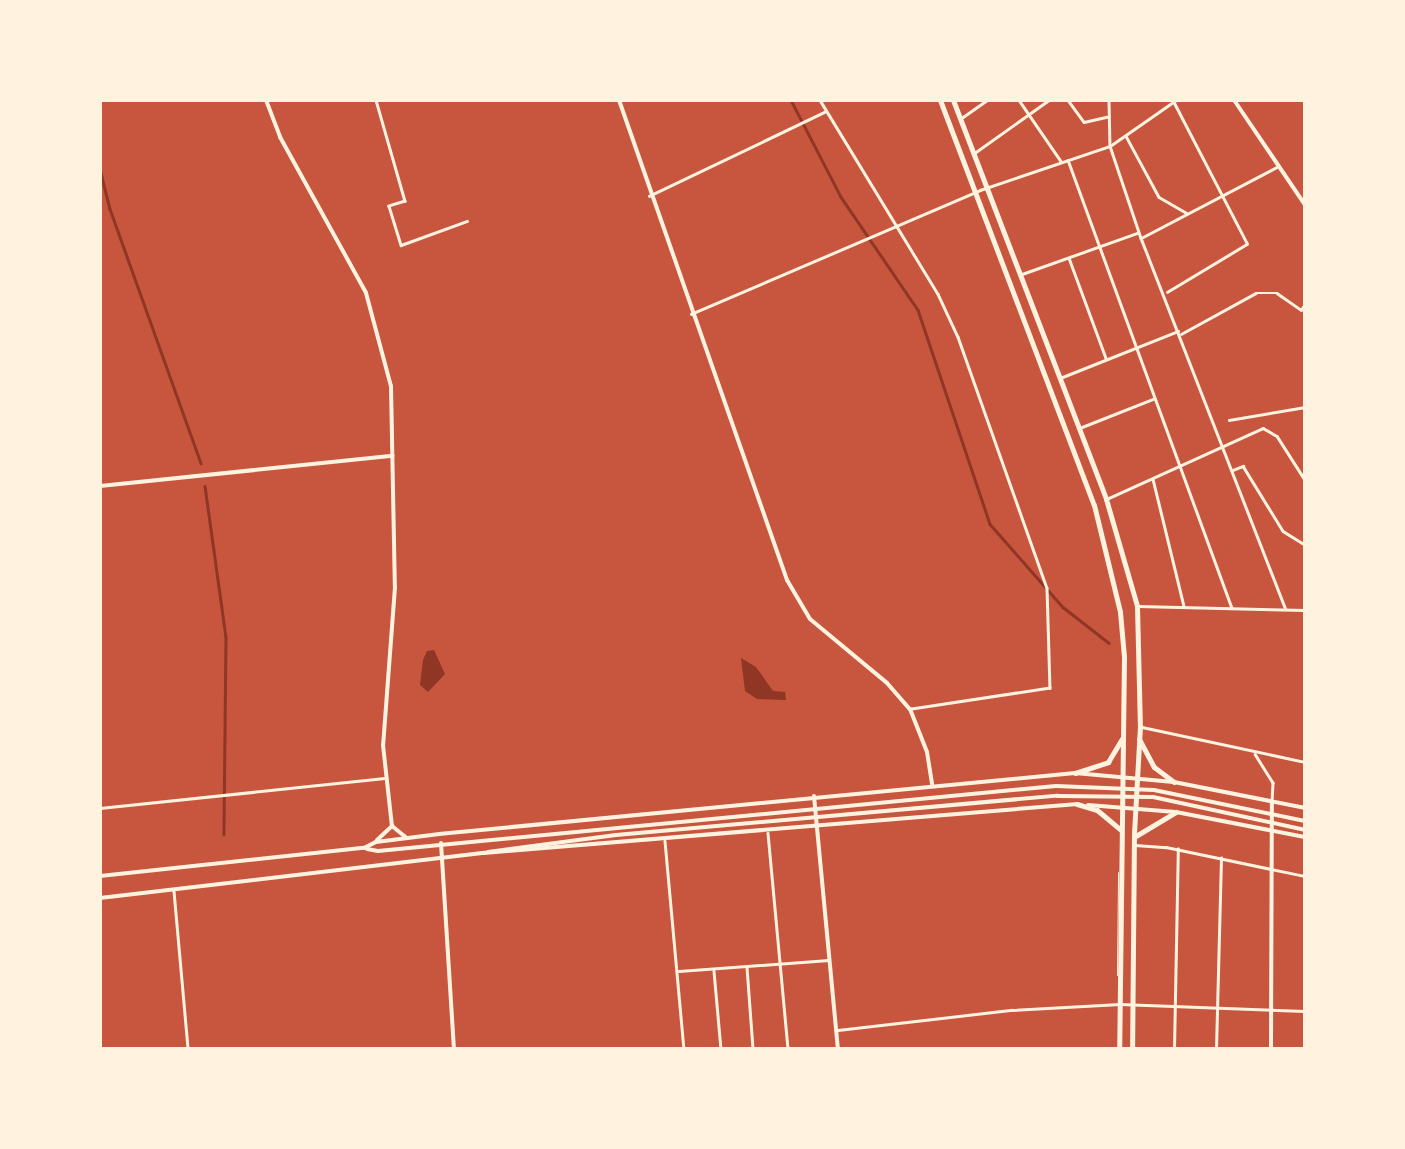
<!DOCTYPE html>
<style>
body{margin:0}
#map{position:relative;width:1405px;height:1149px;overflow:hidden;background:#c8553d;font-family:"Titillium Web",sans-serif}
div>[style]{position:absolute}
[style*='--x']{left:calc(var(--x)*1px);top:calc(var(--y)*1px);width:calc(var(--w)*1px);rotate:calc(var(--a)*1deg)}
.water>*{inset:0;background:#8f3625}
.stream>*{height:2.5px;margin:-1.25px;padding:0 1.25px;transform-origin:1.25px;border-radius:1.25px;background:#8f3625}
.service>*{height:1px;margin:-0.5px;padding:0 0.5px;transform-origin:0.5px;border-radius:0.5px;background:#fff3e0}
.minor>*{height:2.5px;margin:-1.25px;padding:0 1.25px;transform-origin:1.25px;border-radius:1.25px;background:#fff3e0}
.tertiary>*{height:4px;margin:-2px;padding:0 2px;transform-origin:2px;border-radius:2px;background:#fff3e0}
.secondary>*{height:4px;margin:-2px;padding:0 2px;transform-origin:2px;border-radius:2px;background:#fff3e0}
.primary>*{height:5px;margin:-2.5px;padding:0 2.5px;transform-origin:2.5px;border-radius:2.5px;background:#fff3e0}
span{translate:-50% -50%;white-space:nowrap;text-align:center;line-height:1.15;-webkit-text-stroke:8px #fff3e0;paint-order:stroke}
.frame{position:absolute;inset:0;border:102px solid #fff3e0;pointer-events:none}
</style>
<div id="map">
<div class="water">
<i style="clip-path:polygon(434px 650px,445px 674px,428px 692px,420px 685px,423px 660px,427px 651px)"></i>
<i style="clip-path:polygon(741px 658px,756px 667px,773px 691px,785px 692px,786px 700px,757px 699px,745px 691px)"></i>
</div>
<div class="stream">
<i style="--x:791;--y:100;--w:109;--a:62.7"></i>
<i style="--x:841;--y:197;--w:137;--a:55.7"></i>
<i style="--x:918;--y:310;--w:226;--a:71.4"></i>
<i style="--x:990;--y:524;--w:111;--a:48.7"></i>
<i style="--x:1063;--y:607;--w:58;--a:38"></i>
<i style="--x:100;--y:169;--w:41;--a:76"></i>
<i style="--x:110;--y:209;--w:270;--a:70.3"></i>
<i style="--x:205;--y:486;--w:152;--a:82.1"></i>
<i style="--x:226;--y:637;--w:197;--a:90.6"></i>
</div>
<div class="service">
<i style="--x:1117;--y:975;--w:103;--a:-89.4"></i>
</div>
<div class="minor">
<i style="--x:376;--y:100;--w:105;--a:74"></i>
<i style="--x:405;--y:201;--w:17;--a:163"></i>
<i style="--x:389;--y:206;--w:41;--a:72.9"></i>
<i style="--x:401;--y:245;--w:70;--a:-20"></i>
<i style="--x:820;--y:100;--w:227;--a:58.7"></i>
<i style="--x:938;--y:294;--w:47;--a:65.1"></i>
<i style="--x:958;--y:337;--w:266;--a:70.5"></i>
<i style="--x:1047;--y:588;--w:100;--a:88.3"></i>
<i style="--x:1050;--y:688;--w:141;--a:171.4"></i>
<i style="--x:1019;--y:100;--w:74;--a:55.5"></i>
<i style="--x:1068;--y:100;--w:27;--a:54"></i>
<i style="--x:1084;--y:122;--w:23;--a:-13"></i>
<i style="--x:1109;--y:100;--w:46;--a:88.8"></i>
<i style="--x:1110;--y:146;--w:97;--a:71.4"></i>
<i style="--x:1141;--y:238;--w:398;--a:68.7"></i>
<i style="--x:960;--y:119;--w:33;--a:-35"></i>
<i style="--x:1126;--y:136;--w:69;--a:61.6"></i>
<i style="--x:1159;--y:197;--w:32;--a:30"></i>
<i style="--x:973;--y:154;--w:93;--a:-35.4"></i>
<i style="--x:1068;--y:160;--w:477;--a:69.9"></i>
<i style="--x:649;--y:196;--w:194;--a:-25.6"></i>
<i style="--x:1143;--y:237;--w:151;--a:-27.6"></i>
<i style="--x:1069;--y:258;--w:107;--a:69.7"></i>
<i style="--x:1022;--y:274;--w:122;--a:-19.6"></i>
<i style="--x:1167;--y:292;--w:93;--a:-31"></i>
<i style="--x:1247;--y:244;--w:159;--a:-117.4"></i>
<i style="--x:691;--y:314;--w:314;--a:-23.2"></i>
<i style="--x:980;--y:190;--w:137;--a:-18.7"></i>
<i style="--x:1110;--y:146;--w:80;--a:-34.9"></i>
<i style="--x:1181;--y:334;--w:85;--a:-28.7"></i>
<i style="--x:1256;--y:293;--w:21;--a:0"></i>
<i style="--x:1277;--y:293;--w:29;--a:35"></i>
<i style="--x:1301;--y:310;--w:7;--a:-56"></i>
<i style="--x:1060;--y:378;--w:127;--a:-21.7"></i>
<i style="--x:1229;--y:420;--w:77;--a:-9.7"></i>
<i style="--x:1082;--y:427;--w:76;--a:-21.5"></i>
<i style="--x:1233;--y:470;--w:11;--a:-22"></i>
<i style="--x:1243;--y:466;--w:76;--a:58.4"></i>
<i style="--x:1283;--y:531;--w:26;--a:32"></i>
<i style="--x:1153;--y:479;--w:131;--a:76.3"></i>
<i style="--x:1109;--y:498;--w:169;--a:-24.4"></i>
<i style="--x:1263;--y:428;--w:16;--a:30"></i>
<i style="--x:1277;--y:436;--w:52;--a:57.5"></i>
<i style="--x:1138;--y:606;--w:167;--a:1.4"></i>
<i style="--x:1142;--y:727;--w:167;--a:12.1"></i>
<i style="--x:1255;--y:754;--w:34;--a:58"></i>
<i style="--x:1273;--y:783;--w:17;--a:93"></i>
<i style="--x:100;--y:808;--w:286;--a:-6"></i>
<i style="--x:768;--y:833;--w:217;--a:84.7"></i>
<i style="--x:665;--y:841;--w:209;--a:84.8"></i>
<i style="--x:1135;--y:845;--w:31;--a:4"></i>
<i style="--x:1166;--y:847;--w:142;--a:11.8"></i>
<i style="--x:174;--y:891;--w:159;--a:84.9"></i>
<i style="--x:747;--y:967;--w:82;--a:85.8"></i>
<i style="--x:679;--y:971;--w:150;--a:-4.2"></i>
<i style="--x:714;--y:971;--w:78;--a:84.9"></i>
<i style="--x:838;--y:1030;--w:175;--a:-6.6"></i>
<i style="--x:1012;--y:1010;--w:108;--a:-3.2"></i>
<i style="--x:1120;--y:1004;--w:185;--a:2.2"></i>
<i style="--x:1174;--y:1049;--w:200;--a:-88.9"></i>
<i style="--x:1216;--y:1049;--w:191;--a:-88.5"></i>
</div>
<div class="tertiary">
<i style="--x:266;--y:100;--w:40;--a:69"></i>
<i style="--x:280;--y:137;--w:178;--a:61.1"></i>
<i style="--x:366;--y:293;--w:96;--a:75"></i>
<i style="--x:391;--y:386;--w:201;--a:88.9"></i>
<i style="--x:395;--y:587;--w:158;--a:94.3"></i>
<i style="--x:383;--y:745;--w:81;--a:83.7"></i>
<i style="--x:619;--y:100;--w:509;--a:70.71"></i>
<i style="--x:787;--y:580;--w:45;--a:59.5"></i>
<i style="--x:810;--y:619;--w:100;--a:39.7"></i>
<i style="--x:887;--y:683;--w:35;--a:49"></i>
<i style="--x:910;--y:709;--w:46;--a:68.4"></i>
<i style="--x:927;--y:752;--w:33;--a:81"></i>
<i style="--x:1234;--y:100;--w:127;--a:55.9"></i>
<i style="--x:100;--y:486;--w:294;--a:-5.9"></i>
<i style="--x:814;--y:796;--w:254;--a:84.6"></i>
<i style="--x:441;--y:843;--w:206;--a:86.4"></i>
<i style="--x:1271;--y:1049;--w:247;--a:-89.8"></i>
</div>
<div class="secondary">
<i style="--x:1088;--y:805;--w:88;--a:4.5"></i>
<i style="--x:1176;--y:812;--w:131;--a:11"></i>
<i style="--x:377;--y:840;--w:21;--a:-43"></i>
<i style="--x:392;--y:826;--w:19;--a:39"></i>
<i style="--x:367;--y:849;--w:11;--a:10"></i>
<i style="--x:378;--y:851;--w:681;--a:-5.48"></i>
<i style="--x:1056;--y:786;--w:98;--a:2.3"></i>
<i style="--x:1154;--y:790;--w:154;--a:11.6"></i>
<i style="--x:488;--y:852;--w:129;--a:-7.6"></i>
<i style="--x:616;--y:835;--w:443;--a:-5.1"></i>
<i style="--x:1057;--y:796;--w:96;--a:0.6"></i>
<i style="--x:1153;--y:797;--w:156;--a:12.2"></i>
<i style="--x:100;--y:876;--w:265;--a:-6.1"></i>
<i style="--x:364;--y:848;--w:13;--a:-27"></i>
<i style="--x:376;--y:842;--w:64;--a:-7.2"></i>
<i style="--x:439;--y:834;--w:639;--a:-5.48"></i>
<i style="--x:1075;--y:773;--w:99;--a:5.2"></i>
<i style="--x:1174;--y:782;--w:134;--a:11.2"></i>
<i style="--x:100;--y:898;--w:387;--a:-6.7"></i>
<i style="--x:484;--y:853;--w:596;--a:-4.72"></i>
</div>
<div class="primary">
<i style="--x:940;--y:100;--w:433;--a:69.2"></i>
<i style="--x:1094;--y:505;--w:110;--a:76.3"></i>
<i style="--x:1120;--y:612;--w:45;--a:84.9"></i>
<i style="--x:1124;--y:657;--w:392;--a:90.7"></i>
<i style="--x:953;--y:100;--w:427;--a:69"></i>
<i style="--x:1106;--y:499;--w:111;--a:73.8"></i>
<i style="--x:1137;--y:606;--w:120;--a:88.6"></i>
<i style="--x:1140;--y:726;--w:106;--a:93.2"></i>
<i style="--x:1134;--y:832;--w:217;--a:90.5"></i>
<i style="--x:1139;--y:739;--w:32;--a:62"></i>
<i style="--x:1154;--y:767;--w:25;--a:37"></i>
<i style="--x:1075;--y:773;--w:35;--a:-18"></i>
<i style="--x:1108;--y:762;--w:27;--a:-59"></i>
<i style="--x:1077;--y:804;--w:21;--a:17"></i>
<i style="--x:1097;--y:810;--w:31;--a:40"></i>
<i style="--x:1134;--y:837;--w:49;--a:-30.8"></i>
</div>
<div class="frame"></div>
</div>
